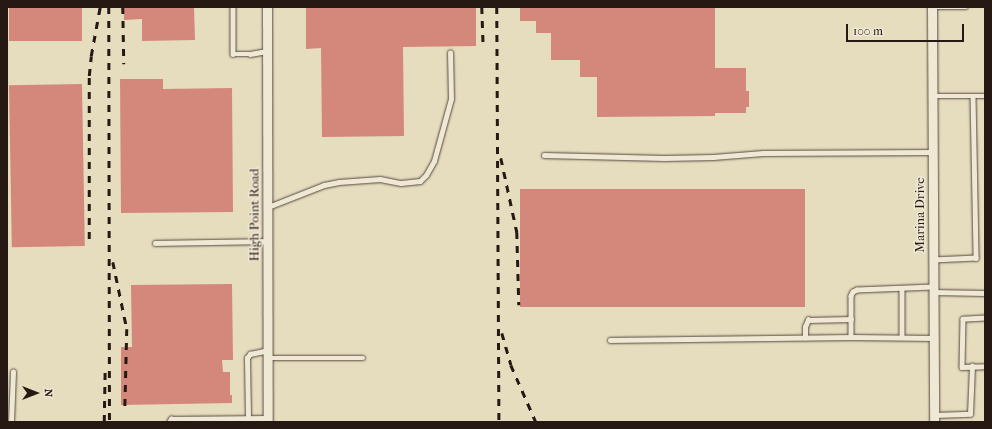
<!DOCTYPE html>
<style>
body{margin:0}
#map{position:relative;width:992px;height:429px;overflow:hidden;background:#e6dcbe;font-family:"IM FELL French Canon",serif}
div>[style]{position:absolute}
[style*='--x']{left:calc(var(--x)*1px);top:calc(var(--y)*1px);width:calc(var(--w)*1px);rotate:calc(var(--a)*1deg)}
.building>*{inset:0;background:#d4877b;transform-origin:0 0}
.roads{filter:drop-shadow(0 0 1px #56493d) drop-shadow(0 0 1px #56493d)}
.service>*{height:4.5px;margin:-2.25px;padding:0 2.25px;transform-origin:2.25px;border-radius:2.25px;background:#efe8d5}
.minor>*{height:9px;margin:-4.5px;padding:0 4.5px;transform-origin:4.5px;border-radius:4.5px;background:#efe8d5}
.rail>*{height:2.5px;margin-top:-1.25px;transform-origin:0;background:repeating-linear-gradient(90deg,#261812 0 7px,transparent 0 14px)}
span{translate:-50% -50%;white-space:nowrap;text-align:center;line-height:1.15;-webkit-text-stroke:3px #efe8d5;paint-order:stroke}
.street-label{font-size:13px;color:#261812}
.frame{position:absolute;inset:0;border:8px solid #261812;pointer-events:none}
.north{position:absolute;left:16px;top:373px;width:40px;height:40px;-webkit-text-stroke:3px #efe8d5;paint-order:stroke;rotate:90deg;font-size:11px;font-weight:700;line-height:16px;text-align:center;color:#261812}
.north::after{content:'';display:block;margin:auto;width:14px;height:18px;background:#261812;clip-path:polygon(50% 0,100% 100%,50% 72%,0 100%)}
.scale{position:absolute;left:846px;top:24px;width:118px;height:18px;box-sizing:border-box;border:2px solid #261812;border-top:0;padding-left:5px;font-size:12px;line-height:14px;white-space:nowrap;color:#261812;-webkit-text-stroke:3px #efe8d5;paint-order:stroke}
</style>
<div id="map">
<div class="building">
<i style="left:9px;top:7px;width:73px;height:34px"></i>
<i style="clip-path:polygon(124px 7px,194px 7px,195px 40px,142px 41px,142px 19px,124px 20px)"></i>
<i style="clip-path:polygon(306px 7px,476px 7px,476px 46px,403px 47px,404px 136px,322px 137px,321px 48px,306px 49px)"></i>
<i style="clip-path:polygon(520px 7px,715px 7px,715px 68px,746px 68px,746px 91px,749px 91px,749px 107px,746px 107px,746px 113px,715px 113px,715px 116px,597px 117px,597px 77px,580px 77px,580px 60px,551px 60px,551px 33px,536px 33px,536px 21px,520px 21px)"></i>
<i style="clip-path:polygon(120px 79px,163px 79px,163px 89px,232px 88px,233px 212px,121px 213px)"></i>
<i style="left:82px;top:84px;width:162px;height:73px;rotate:89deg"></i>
<i style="left:805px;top:189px;width:118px;height:285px;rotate:90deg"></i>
<i style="clip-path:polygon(232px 284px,233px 360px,222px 360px,223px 372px,230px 372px,230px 395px,232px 395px,232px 403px,121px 405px,121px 347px,132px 347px,131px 285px)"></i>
</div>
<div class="roads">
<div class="service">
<i style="--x:233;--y:7;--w:47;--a:90"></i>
<i style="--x:233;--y:54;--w:17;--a:0"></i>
<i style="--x:250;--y:54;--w:17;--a:-10"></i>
<i style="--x:932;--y:7;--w:34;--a:0"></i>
<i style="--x:933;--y:96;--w:40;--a:0"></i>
<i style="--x:973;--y:96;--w:162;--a:88.9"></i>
<i style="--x:976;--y:258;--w:43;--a:177.3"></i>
<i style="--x:973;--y:96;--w:12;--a:0"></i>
<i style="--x:544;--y:155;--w:120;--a:1.4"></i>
<i style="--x:664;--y:158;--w:49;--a:-1.2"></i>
<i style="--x:713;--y:157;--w:50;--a:-4.6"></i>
<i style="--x:763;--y:153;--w:170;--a:-0.3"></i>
<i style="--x:268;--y:207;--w:60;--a:-21.4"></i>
<i style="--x:324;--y:185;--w:15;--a:-11"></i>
<i style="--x:339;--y:182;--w:41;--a:-4.2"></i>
<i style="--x:380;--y:179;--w:21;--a:11"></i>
<i style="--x:401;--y:183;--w:19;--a:-6"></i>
<i style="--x:420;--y:181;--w:8;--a:-45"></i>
<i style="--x:426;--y:175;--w:16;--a:-60"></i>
<i style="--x:434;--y:161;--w:64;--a:-74.7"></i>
<i style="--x:451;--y:99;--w:46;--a:-91.2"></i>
<i style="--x:155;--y:243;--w:113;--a:-1"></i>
<i style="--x:933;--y:287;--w:76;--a:177.7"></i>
<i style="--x:857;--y:290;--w:4;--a:153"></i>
<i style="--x:853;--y:292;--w:4;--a:117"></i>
<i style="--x:851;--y:296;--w:41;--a:90"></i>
<i style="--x:851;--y:337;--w:83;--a:0.7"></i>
<i style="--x:902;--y:288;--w:49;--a:90"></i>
<i style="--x:933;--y:292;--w:52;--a:1.1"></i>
<i style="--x:985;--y:318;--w:22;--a:177"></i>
<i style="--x:963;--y:319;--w:48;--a:91.2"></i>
<i style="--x:962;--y:367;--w:23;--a:-2"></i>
<i style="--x:805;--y:338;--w:11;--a:-90"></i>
<i style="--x:805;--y:327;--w:8;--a:-67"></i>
<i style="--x:808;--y:320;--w:43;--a:-1.3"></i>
<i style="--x:610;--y:340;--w:241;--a:-0.7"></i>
<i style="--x:269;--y:358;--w:94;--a:0"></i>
<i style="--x:934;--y:415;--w:36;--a:-2"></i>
<i style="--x:970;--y:414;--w:48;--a:-87.6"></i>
<i style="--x:248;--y:417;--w:59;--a:-91"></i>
<i style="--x:247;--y:358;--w:5;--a:-53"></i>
<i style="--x:250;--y:354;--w:19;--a:-12"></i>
<i style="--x:11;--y:422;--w:50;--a:-87.7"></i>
<i style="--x:169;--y:422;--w:4;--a:-56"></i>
<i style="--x:171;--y:419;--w:97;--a:-0.6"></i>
</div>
<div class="minor">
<i style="--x:267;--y:7;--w:415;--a:89.9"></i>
<i style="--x:932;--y:7;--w:415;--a:89.7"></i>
</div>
</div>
<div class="rail">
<i style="--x:109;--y:7;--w:415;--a:89.9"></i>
<i style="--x:123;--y:7;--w:57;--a:89"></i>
<i style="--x:482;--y:7;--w:38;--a:88"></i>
<i style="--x:497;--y:7;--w:415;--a:89.7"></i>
<i style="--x:501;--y:158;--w:76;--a:77.8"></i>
<i style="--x:517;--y:232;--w:73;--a:88.4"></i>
<i style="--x:89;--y:239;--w:163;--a:-90"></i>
<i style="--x:89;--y:76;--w:20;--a:-84"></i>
<i style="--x:91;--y:56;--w:50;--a:-79.6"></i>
<i style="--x:113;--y:262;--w:68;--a:78.2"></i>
<i style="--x:127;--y:329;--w:83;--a:91.4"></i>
<i style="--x:502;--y:333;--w:33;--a:74"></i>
<i style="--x:511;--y:365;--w:62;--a:66.3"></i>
<i style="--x:104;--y:422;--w:56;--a:-89"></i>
</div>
<div class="street-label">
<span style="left:255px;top:215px;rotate:-90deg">High Point Road</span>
<span style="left:920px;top:215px;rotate:-90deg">Marina Drive</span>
</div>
<div class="frame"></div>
<div class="north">N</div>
<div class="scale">100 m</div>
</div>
